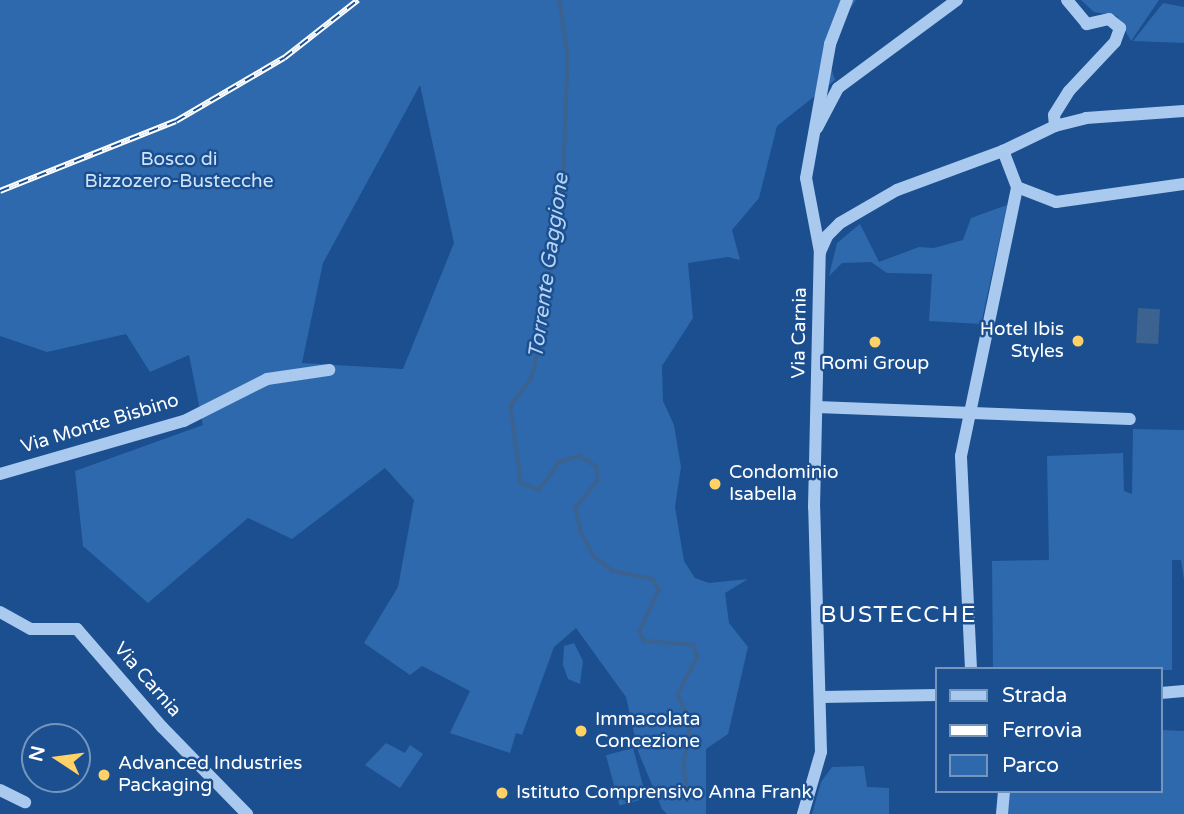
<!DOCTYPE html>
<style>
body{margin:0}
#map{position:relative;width:1184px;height:814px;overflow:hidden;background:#1b4f8f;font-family:"Varela Round",sans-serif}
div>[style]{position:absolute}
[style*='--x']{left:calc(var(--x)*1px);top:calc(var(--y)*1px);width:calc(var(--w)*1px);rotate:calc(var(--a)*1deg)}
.green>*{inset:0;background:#2e69ad;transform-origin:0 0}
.water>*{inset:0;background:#3c6290;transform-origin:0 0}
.stream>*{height:3.5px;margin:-1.75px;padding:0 1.75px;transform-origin:1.75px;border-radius:1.75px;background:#3c6290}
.minor>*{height:12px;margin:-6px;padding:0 6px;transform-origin:6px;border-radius:6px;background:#a9c9ee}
.rail>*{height:6px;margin-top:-3px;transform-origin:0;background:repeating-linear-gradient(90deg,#1b4f8f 0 10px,#fff 0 20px);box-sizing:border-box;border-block:2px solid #fff}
.dots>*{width:19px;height:19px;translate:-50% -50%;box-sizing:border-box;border:4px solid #1b4f8f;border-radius:50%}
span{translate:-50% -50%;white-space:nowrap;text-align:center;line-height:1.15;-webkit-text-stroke:5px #1b4f8f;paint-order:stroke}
.park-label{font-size:19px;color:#cfe3fa}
.poi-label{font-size:19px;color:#fff}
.right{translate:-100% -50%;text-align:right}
.left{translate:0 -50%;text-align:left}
.street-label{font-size:19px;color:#fff}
.water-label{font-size:21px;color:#b5d3f5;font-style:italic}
.quarter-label{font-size:23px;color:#fff;letter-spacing:2px}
.legend{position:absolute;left:935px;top:667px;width:228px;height:126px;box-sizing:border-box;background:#1b4f8f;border:2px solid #7695bc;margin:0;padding:9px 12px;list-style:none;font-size:21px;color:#fff}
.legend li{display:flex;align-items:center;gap:14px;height:35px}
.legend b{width:35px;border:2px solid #7695bc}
.north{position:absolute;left:21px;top:723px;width:70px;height:70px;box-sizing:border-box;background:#1b4f8f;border:2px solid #7695bc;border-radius:50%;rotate:283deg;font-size:19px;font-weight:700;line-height:28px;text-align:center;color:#fff}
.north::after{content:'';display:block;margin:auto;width:24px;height:32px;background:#ffd166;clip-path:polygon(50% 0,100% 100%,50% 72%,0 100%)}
</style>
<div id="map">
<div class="green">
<i style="clip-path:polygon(evenodd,0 0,856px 0,842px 21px,830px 64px,835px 80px,777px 126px,759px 198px,732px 230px,740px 260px,728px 257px,688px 263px,693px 318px,662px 366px,663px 401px,674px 425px,681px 467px,675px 507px,684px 561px,695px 578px,709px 583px,748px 579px,725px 593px,729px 623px,748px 647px,728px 734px,706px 749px,706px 814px,667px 814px,662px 809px,638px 751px,626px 697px,576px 628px,554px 647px,522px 735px,516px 733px,510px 753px,450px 733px,470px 691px,422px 666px,410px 675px,364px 643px,398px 587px,414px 500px,385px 468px,292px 539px,248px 518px,148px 603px,83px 546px,75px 471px,203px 425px,189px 355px,150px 372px,126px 334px,47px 352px,0 336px,0 0,420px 85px,454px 243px,403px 369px,302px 363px,323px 263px,420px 85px)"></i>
<i style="clip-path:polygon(1081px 0,1159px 0,1131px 41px,1117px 16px,1094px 12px)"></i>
<i style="clip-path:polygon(1163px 3px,1184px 7px,1184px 43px,1133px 41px)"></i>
<i style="clip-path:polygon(1007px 205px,981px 324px,929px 321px,932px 274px,887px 273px,871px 262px,842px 263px,829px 276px,837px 243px,860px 224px,879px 262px,919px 247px,934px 248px,963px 240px,971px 218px)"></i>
<i style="clip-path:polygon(1133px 429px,1184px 430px,1184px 580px,1181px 560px,1172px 560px,1172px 670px,993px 669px,992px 561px,1049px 560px,1047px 456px,1123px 453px,1124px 491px,1132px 494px)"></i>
<i style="clip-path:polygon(574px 643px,583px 661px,580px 684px,568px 679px,563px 665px,564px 646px)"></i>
<i style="clip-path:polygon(1161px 730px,1184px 731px,1184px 814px,1002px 814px,1004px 791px,1161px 791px)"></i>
<i style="clip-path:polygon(386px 743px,405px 753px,410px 745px,423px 754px,400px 788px,365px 765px)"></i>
<i style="left:633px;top:748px;width:52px;height:28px;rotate:75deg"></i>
<i style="clip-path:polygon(864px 766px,867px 787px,889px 788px,889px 814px,812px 814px,821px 782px,832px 767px)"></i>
</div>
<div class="water">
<i style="left:1138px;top:308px;width:22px;height:35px;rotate:3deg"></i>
</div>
<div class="stream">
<i style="--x:560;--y:0;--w:57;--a:81.9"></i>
<i style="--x:568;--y:56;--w:117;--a:92"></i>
<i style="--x:564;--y:173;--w:160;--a:97.5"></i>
<i style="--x:543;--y:332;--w:47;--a:103.4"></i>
<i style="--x:532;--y:378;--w:35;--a:127"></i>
<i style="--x:511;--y:406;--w:78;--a:82.6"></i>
<i style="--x:521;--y:483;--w:19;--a:21"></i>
<i style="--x:539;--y:490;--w:34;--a:-54"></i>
<i style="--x:559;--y:462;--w:22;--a:-16"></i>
<i style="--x:580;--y:456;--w:20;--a:33"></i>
<i style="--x:597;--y:467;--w:14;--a:86"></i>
<i style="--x:598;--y:481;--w:35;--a:129"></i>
<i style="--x:576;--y:508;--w:25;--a:78"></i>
<i style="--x:581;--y:532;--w:27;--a:62"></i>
<i style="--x:594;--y:556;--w:24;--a:38"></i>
<i style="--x:613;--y:571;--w:41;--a:11.3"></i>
<i style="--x:653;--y:579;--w:13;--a:61"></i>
<i style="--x:659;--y:590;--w:45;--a:114.9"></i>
<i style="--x:640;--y:631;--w:11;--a:68"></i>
<i style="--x:644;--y:641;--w:50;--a:4.6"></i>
<i style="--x:694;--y:645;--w:13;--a:72"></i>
<i style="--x:698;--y:657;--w:42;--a:118.4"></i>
<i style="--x:678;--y:694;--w:34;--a:67"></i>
<i style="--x:691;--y:725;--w:42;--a:99.7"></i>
<i style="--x:684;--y:766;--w:34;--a:82"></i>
</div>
<div class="minor">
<i style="--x:1055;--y:126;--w:11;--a:-95"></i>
<i style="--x:1054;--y:115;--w:28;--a:-58"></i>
<i style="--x:1069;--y:91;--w:67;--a:-46.8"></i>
<i style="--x:1115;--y:42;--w:15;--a:-70"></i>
<i style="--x:1120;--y:28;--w:14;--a:-141"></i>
<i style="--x:1109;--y:19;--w:23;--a:167"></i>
<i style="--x:1087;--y:24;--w:31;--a:-130"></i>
<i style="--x:817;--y:128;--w:45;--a:-62.3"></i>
<i style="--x:838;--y:88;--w:148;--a:-36.5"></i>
<i style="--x:1017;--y:187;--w:42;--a:21"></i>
<i style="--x:1056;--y:202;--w:129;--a:-8"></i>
<i style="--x:820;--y:252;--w:75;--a:-100.7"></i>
<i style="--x:806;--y:178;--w:136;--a:-79.8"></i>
<i style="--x:830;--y:44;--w:47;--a:-68.9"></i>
<i style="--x:817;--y:407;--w:313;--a:2.2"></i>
<i style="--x:0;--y:474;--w:191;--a:-16.1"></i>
<i style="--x:184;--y:421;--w:93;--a:-26.8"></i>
<i style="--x:267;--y:379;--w:63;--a:-8.3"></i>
<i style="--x:0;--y:612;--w:35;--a:29"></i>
<i style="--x:31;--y:629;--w:46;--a:0"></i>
<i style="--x:77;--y:629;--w:130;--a:49.1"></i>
<i style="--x:162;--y:727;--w:122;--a:45.7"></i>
<i style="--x:971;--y:669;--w:213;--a:-92.7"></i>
<i style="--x:961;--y:456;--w:275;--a:-78.2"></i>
<i style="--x:1017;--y:187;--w:39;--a:-111"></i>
<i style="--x:1161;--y:693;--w:23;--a:-5"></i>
<i style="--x:821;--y:697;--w:116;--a:-1"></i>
<i style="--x:0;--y:790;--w:28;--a:26"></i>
<i style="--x:803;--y:814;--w:65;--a:-73.8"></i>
<i style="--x:821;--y:752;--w:245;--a:-91.6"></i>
<i style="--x:814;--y:507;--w:255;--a:-88.7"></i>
<i style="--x:820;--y:252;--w:17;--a:-66"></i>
<i style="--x:827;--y:236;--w:18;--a:-45"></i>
<i style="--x:840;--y:223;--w:66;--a:-30.1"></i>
<i style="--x:897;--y:190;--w:113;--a:-20.2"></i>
<i style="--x:1003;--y:151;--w:58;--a:-25.7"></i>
<i style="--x:1055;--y:126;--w:32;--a:-14"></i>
<i style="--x:1086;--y:118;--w:98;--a:-4.1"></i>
<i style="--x:1002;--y:814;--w:23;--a:-85"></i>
</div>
<div class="rail">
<i style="--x:0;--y:191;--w:189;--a:-21.7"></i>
<i style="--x:176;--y:121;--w:125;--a:-30.3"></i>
<i style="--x:284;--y:58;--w:94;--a:-38.1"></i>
</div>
<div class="dots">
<i style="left:1078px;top:341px;background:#ffd166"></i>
<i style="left:875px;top:342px;background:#ffd166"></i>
<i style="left:715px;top:484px;background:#ffd166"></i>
<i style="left:581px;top:731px;background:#ffd166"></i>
<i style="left:104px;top:775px;background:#ffd166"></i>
<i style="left:502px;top:793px;background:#ffd166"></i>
</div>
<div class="park-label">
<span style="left:179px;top:171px">Bosco di<br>Bizzozero-Bustecche</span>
</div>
<div class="poi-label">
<span class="right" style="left:1064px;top:341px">Hotel Ibis<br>Styles</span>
<span style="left:875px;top:364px">Romi Group</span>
<span class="left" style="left:729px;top:484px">Condominio<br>Isabella</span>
<span class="left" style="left:595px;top:731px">Immacolata<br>Concezione</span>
<span class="left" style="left:118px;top:775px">Advanced Industries<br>Packaging</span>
<span class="left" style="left:516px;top:793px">Istituto Comprensivo Anna Frank</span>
</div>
<div class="street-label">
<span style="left:800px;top:333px;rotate:-89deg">Via Carnia</span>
<span style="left:100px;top:424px;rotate:-17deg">Via Monte Bisbino</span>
<span style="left:147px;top:680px;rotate:49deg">Via Carnia</span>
</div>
<div class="water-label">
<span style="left:549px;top:266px;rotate:-82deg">Torrente Gaggione</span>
</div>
<div class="quarter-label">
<span style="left:899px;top:615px">BUSTECCHE</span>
</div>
<ul class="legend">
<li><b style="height:9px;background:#a9c9ee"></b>Strada</li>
<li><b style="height:9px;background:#fff"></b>Ferrovia</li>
<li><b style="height:19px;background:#2e69ad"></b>Parco</li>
</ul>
<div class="north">N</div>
</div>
